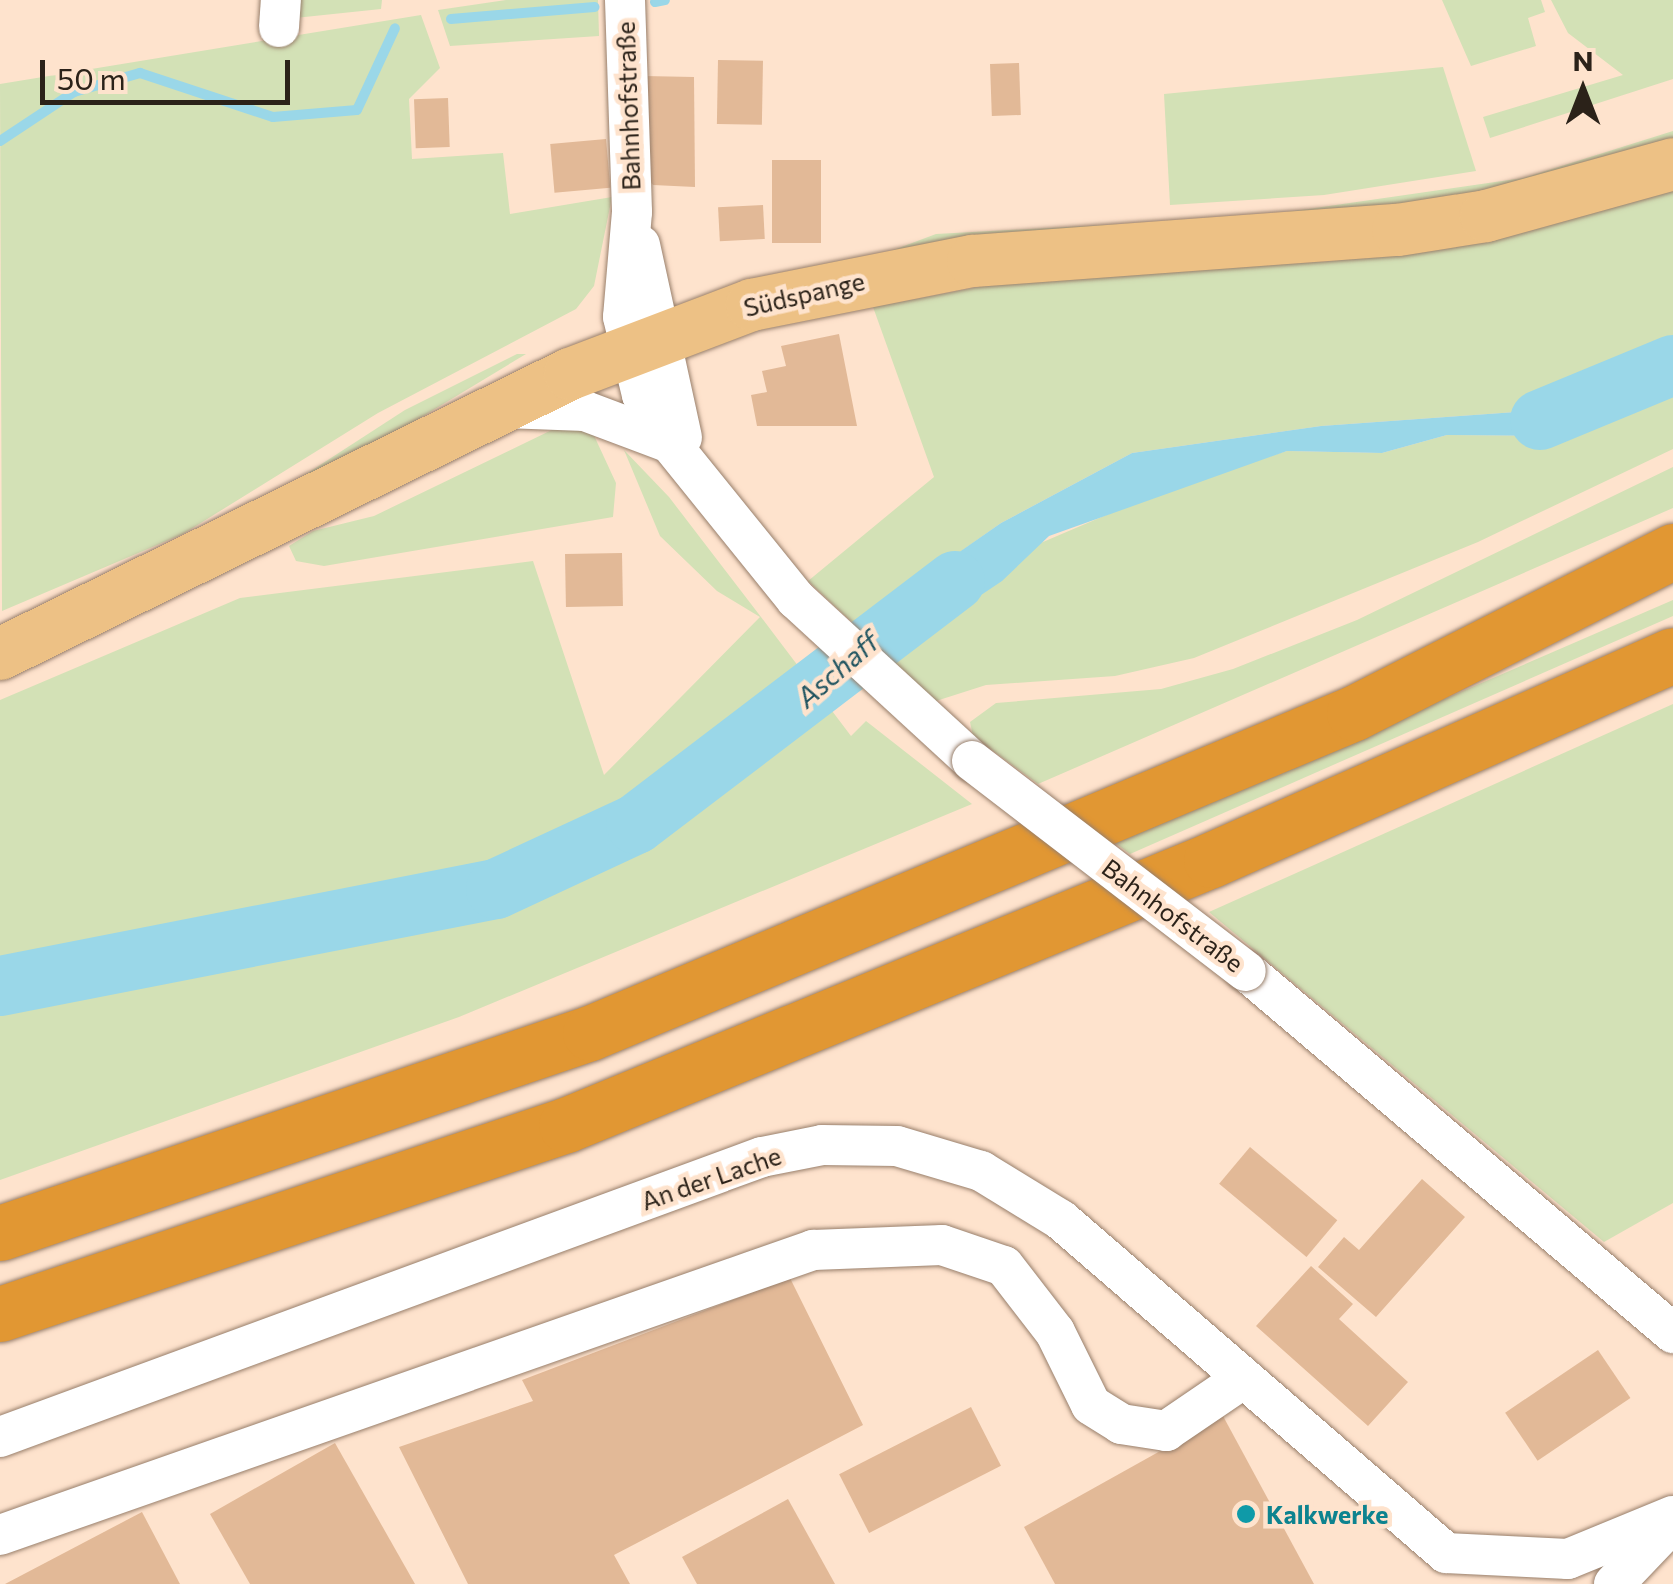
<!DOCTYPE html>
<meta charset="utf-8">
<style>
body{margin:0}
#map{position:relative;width:1673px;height:1584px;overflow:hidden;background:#fee3cd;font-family:Commissioner,sans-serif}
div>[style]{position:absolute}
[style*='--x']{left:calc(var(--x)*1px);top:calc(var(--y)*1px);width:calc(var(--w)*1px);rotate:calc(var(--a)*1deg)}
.green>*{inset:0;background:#d3e1b6}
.water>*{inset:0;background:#9ad7e8}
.stream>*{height:10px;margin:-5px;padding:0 5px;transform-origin:5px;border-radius:5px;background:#9ad7e8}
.river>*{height:60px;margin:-30px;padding:0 30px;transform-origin:30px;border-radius:30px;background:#9ad7e8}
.building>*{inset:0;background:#e2b997;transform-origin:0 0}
.roads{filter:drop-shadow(0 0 2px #987f6b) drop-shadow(0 0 2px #987f6b)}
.minor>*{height:40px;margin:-20px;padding:0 20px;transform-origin:20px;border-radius:20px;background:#fff}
.major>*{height:52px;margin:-26px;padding:0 26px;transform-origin:26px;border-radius:26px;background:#edc185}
.highway>*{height:55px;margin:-27.5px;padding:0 27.5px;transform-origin:27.5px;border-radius:27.5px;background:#e19733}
.bridges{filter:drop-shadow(0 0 2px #987f6b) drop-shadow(0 0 2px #987f6b)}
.minor-bridge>*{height:40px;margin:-20px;padding:0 20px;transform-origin:20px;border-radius:20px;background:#fff}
.dots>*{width:28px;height:28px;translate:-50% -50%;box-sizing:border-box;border:5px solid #fee3cd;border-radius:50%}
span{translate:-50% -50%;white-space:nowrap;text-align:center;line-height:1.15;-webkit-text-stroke:9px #fee3cd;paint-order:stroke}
.street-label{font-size:25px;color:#2b2219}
.culture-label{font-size:25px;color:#0d838f;font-weight:700}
.left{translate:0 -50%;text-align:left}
.water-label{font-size:28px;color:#215561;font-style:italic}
.north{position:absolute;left:1533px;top:40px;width:100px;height:100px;-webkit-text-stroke:8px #fee3cd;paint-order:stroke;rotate:0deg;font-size:28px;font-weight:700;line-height:40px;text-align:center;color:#2b2219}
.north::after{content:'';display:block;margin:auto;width:35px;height:45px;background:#2b2219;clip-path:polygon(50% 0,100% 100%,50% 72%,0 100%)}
.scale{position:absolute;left:40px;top:60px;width:250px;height:45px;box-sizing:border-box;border:5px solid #2b2219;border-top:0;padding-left:12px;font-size:30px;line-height:35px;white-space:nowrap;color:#2b2219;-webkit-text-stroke:8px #fee3cd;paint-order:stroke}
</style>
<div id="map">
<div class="green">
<i style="clip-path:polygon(297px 0,382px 0,381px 9px,295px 18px)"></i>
<i style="clip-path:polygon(506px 0,598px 0,599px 36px,450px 46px,438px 10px)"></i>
<i style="clip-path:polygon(1442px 0,1541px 0,1545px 12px,1528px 18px,1536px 46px,1471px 66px)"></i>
<i style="clip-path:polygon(1551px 0,1673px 0,1673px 79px,1490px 138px,1483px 117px,1623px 75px,1568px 33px)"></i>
<i style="clip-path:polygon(421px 15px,440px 68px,409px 99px,412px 159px,503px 153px,510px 214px,612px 197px,594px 286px,576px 309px,378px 413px,183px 534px,2px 611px,0 84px)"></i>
<i style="clip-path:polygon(1443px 67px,1476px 171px,1324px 195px,1170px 205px,1164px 94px)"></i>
<i style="clip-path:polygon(1673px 131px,1673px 142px,1448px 205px,1252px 217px,1523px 178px)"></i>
<i style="clip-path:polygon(evenodd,1673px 181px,1673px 449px,1478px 542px,1194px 658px,1115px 676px,986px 685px,936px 701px,808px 581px,934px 477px,873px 307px,1021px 279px,1333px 261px,1516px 226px,1673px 181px,1592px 392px,1648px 395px,1540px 436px,1447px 435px,1382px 453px,1287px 451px,1172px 487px,869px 616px,1001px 523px,1132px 453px,1321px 426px,1529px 411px,1592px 392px)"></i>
<i style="clip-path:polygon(1142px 223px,888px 252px,936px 234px)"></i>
<i style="clip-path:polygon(517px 354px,526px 354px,289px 497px,283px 489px,405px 410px)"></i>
<i style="clip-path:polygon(562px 425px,591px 429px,616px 483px,613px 517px,324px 566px,296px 561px,289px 546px,313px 531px,374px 516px)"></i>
<i style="clip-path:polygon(624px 450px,669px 497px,761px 617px,851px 736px,866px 721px,972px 804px,459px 1017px,0 1180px,0 700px,240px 598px,533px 561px,604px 775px,760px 617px,717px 591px,660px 536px)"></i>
<i style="clip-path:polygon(1673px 467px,1673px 508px,1038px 784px,973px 736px,970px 722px,996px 703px,1161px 689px,1233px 669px,1357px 620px)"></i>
<i style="clip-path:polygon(1673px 600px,1673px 616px,1130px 854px,1114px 842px)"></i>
<i style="clip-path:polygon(1673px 704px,1673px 1203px,1604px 1242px,1209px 912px)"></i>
</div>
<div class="water">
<i style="clip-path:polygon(1592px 392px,1651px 395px,1540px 436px,1447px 435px,1382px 453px,1287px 451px,1049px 536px,1002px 581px,911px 642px,869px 615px,1001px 523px,1132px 453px,1321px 426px,1529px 411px)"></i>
</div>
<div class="stream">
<i style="--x:655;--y:2;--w:10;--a:-11"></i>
<i style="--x:451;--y:19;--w:144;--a:-4.8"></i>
<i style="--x:0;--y:141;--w:89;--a:-33.5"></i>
<i style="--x:74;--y:92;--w:69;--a:-16.1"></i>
<i style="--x:140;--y:73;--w:140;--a:18.3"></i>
<i style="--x:273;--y:117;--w:84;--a:-4.8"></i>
<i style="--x:357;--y:110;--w:90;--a:-65.1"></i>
</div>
<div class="river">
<i style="--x:1540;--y:420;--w:144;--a:-22.5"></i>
<i style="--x:0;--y:986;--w:505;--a:-11.07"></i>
<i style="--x:496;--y:889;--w:154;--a:-24.9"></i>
<i style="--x:636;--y:824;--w:401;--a:-37.3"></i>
</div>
<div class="building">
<i style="left:718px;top:60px;width:45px;height:64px;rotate:1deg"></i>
<i style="left:1019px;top:63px;width:52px;height:29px;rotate:88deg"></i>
<i style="clip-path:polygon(644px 76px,694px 77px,695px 187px,653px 185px,643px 173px)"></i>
<i style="left:448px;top:98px;width:49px;height:34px;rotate:88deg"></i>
<i style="left:606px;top:139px;width:49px;height:56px;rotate:85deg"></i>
<i style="left:772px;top:160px;width:49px;height:83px"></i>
<i style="left:763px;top:205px;width:34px;height:45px;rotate:87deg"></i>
<i style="clip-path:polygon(839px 334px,857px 426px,757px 426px,751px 395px,767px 392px,762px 371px,786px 366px,781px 346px)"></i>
<i style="left:622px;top:553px;width:53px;height:57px;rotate:89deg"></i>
<i style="left:1250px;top:1147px;width:114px;height:48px;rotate:40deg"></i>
<i style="clip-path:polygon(1422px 1179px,1465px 1217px,1376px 1317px,1318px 1267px,1344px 1237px,1359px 1250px)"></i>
<i style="clip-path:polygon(1311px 1266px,1353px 1304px,1339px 1319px,1408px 1382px,1368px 1426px,1256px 1326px)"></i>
<i style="clip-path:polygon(790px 1278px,863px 1425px,614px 1555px,630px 1584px,468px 1584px,399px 1447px,533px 1401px,522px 1380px)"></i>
<i style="left:1598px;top:1350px;width:58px;height:112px;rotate:56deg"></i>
<i style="left:971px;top:1407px;width:66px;height:148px;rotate:63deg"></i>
<i style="clip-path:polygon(1223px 1416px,1314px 1584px,1055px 1584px,1024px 1527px)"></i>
<i style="clip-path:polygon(335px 1443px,415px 1584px,250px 1584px,210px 1514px)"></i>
<i style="clip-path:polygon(788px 1499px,835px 1584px,697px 1584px,682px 1557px)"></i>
<i style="clip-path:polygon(142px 1512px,180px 1584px,5px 1584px)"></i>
</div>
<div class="roads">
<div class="minor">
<i style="--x:625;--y:0;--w:212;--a:88.1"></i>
<i style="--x:632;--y:212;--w:105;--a:94.9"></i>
<i style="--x:623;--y:317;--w:80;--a:76.3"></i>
<i style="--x:642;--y:395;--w:56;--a:59.7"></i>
<i style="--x:670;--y:443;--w:201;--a:51.1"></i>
<i style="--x:796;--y:599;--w:239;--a:42.6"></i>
<i style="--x:279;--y:27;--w:27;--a:-86"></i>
<i style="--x:640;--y:245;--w:197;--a:77.7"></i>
<i style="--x:505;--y:408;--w:80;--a:2.1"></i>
<i style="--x:585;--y:411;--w:91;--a:20.6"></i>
<i style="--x:1246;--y:971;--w:560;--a:40.29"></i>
<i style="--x:0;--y:1437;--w:812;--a:-20.18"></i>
<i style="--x:762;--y:1157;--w:61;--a:-11.3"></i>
<i style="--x:822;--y:1145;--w:75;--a:0.8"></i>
<i style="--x:897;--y:1146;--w:88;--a:16.6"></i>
<i style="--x:981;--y:1171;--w:94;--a:31.5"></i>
<i style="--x:1061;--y:1220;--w:509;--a:40.86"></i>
<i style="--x:1446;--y:1553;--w:122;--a:2.8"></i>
<i style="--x:1568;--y:1559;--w:113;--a:-22.3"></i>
<i style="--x:0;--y:1535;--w:862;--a:-19.32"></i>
<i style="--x:813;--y:1250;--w:129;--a:-2.2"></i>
<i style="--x:942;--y:1245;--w:65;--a:18.7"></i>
<i style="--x:1004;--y:1266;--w:83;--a:52.3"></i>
<i style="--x:1055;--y:1332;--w:81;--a:63.7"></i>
<i style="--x:1091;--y:1405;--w:36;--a:32"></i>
<i style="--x:1121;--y:1424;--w:46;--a:8.8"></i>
<i style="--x:1166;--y:1431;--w:94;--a:-34.2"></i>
<i style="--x:1614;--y:1584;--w:86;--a:-46.4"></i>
</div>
<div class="major">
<i style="--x:0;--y:654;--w:635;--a:-26.16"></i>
<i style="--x:570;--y:374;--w:195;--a:-20.8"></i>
<i style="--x:752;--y:305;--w:225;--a:-11.3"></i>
<i style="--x:973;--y:261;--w:426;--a:-4.2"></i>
<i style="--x:1398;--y:230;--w:89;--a:-9"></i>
<i style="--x:1486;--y:216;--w:194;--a:-15.5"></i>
</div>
<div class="highway">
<i style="--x:0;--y:1233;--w:623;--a:-18.73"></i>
<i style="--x:590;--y:1033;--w:828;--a:-22.73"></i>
<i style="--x:1354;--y:713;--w:358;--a:-26.9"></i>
<i style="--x:0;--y:1314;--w:597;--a:-18.47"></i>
<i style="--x:566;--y:1125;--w:697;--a:-22.34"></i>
<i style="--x:1211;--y:860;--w:505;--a:-23.93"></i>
</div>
</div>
<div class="bridges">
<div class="minor-bridge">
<i style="--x:972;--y:761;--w:345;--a:37.5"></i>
</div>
</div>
<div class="dots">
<i style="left:1246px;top:1514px;background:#0f9aa8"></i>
</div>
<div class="street-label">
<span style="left:628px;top:106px;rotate:-92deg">Bahnhofstraße</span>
<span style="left:804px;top:294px;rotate:-13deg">Südspange</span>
<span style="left:1173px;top:915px;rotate:37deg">Bahnhofstraße</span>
<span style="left:711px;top:1178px;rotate:-19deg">An der Lache</span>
</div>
<div class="culture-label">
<span class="left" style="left:1266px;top:1514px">Kalkwerke</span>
</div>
<div class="water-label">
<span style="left:837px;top:669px;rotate:-41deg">Aschaff</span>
</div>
<div class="north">N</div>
<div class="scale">50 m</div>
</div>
